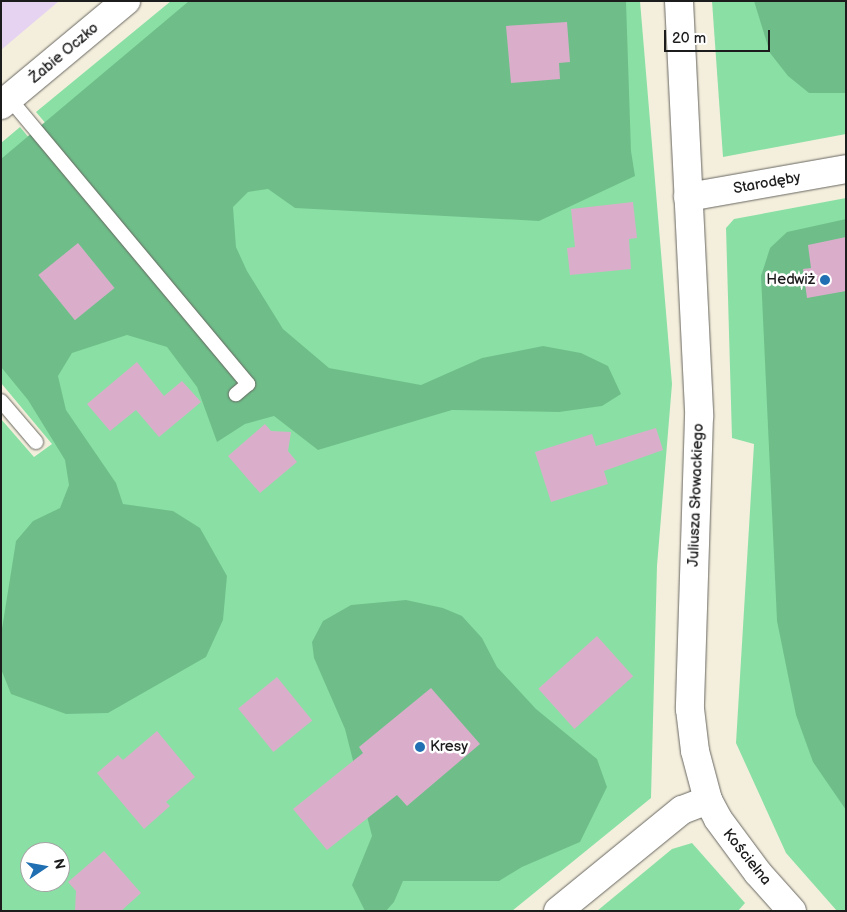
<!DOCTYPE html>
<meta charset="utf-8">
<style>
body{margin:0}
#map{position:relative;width:847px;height:912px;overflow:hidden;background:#f4efdd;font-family:"Balsamiq Sans",sans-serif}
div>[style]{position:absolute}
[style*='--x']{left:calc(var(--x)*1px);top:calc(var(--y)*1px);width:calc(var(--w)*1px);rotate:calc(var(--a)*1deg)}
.built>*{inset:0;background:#e5d3f1}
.green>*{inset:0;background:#8ae0a4}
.forest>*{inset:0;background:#6fbe8a}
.building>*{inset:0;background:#daaeca;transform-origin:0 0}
.roads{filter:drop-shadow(0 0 1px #686660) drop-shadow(0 0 1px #686660)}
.service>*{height:14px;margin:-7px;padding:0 7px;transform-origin:7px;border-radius:7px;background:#fff}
.minor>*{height:28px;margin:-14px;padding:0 14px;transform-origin:14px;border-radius:14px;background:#fff}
.dots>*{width:14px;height:14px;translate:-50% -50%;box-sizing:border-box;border:2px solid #fff;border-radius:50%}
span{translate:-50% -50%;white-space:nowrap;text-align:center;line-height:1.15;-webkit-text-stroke:5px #fff;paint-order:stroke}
.street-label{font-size:15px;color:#1c1c1c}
.poi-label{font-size:15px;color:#1c1c1c}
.right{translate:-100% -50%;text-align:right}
.left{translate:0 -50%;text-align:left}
.frame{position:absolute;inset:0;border:2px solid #1c1c1c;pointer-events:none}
.north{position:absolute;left:20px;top:842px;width:50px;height:50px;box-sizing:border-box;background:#fff;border:1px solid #a4a4a4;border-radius:50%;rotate:78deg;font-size:14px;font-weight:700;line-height:20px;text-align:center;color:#1c1c1c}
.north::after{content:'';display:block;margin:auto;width:18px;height:22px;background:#1f6fb2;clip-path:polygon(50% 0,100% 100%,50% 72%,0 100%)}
.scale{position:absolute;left:664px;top:30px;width:106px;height:22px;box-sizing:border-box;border:2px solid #1c1c1c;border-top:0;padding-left:6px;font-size:15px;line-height:18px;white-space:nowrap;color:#1c1c1c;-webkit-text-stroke:4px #fff;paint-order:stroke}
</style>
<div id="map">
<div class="built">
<i style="clip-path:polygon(1px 1px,59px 1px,1px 50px)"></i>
</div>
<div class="green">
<i style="clip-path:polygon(evenodd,171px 1px,640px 1px,672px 384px,657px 566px,651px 798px,512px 911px,1px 911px,1px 419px,34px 457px,52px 444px,1px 383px,1px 143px,20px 127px,226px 373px,272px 391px,36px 112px,171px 1px,30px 852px,60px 852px,60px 882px,30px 882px,30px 852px)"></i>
<i style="clip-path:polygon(712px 1px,846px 1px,846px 134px,723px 157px)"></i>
<i style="clip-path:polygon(846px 198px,846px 911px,837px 911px,786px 853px,736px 743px,754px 444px,732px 438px,726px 228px,734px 219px)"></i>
<i style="clip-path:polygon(692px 843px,745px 903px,738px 911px,597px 911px,672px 849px)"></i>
</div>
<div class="forest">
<i style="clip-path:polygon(189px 1px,626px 1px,631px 151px,635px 176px,539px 221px,295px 208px,268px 189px,248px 192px,233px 207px,236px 247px,247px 271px,283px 329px,329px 368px,421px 385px,482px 358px,543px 346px,581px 353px,608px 366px,621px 394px,602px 406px,559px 412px,452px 410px,318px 450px,274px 416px,245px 424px,217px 442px,197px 387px,167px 347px,127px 335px,72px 353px,58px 376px,66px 410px,116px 483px,123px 504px,173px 511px,200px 528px,227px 576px,223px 620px,206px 657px,108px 713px,66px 714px,11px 694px,1px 669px,1px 635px,16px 541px,33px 521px,60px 508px,69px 485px,65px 460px,28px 400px,1px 367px,1px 159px)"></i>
<i style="clip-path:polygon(754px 1px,846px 1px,846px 93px,809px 93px,788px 76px,770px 53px)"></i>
<i style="clip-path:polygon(846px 219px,846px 810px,813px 762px,796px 715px,777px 621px,761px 276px,770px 248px,787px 232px)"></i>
<i style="clip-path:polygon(406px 600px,443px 608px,462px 616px,482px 638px,497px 667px,536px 709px,597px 759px,607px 787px,580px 842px,522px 867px,499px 881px,403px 881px,394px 902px,386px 911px,365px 911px,352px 885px,372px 836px,345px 729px,314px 658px,312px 642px,323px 621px,351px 605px)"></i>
</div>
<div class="building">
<i style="clip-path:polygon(567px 22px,570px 62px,559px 63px,560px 79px,511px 83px,506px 26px)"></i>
<i style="clip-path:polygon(633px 202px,637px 238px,629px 239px,631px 269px,570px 275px,567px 248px,575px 247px,571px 209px)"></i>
<i style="clip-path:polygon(846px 237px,846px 291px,807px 298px,803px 269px,811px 268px,808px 245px)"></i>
<i style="left:78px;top:243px;width:58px;height:51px;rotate:51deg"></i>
<i style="clip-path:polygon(137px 362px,164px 396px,182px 381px,201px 402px,159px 437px,136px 410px,110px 431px,87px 404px)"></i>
<i style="clip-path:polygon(265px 424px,271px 431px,291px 432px,288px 451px,297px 462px,260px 493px,228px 456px)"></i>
<i style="clip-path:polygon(656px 428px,663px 450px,604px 471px,608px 484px,551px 502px,535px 452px,592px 434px,596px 446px)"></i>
<i style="left:597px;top:636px;width:54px;height:79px;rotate:48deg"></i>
<i style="left:277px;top:677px;width:56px;height:50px;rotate:51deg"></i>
<i style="clip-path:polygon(431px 688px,480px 744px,407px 806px,397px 795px,327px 850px,293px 809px,363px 753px,359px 747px)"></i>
<i style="clip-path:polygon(157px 731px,195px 777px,166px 802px,170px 806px,144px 829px,97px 773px,118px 755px,123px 760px)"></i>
<i style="clip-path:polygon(104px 851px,141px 893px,121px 911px,75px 911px,76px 891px,68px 882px)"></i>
</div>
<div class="roads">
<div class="service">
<i style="--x:9;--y:98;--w:373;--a:50.1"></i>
<i style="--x:248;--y:384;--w:16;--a:140"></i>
<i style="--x:1;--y:401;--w:54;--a:49.5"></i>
</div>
<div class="minor">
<i style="--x:679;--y:1;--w:416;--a:87.2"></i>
<i style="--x:699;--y:417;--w:292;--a:91.8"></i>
<i style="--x:690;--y:709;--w:42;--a:83.2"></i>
<i style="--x:695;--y:751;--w:51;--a:75.1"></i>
<i style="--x:708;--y:800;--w:21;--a:62"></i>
<i style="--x:718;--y:819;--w:67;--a:53.5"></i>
<i style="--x:758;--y:873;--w:51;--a:48.2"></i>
<i style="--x:1;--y:105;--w:163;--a:-39.8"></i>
<i style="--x:688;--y:197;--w:160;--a:-10"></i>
<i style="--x:558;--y:911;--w:160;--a:-39.2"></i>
<i style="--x:682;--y:810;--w:28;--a:-21"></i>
</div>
</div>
<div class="dots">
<i style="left:825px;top:280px;background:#1f6fb2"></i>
<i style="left:420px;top:747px;background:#1f6fb2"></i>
</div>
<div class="street-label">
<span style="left:64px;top:53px;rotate:-40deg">Żabie Oczko</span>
<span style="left:767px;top:183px;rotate:-10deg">Starodęby</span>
<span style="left:696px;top:495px;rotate:-88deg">Juliusza Słowackiego</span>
<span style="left:747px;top:857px;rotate:51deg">Kościelna</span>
</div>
<div class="poi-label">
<span class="right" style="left:815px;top:280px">Hedwiż</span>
<span class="left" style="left:430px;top:747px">Kresy</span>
</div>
<div class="frame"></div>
<div class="north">N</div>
<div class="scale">20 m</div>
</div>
